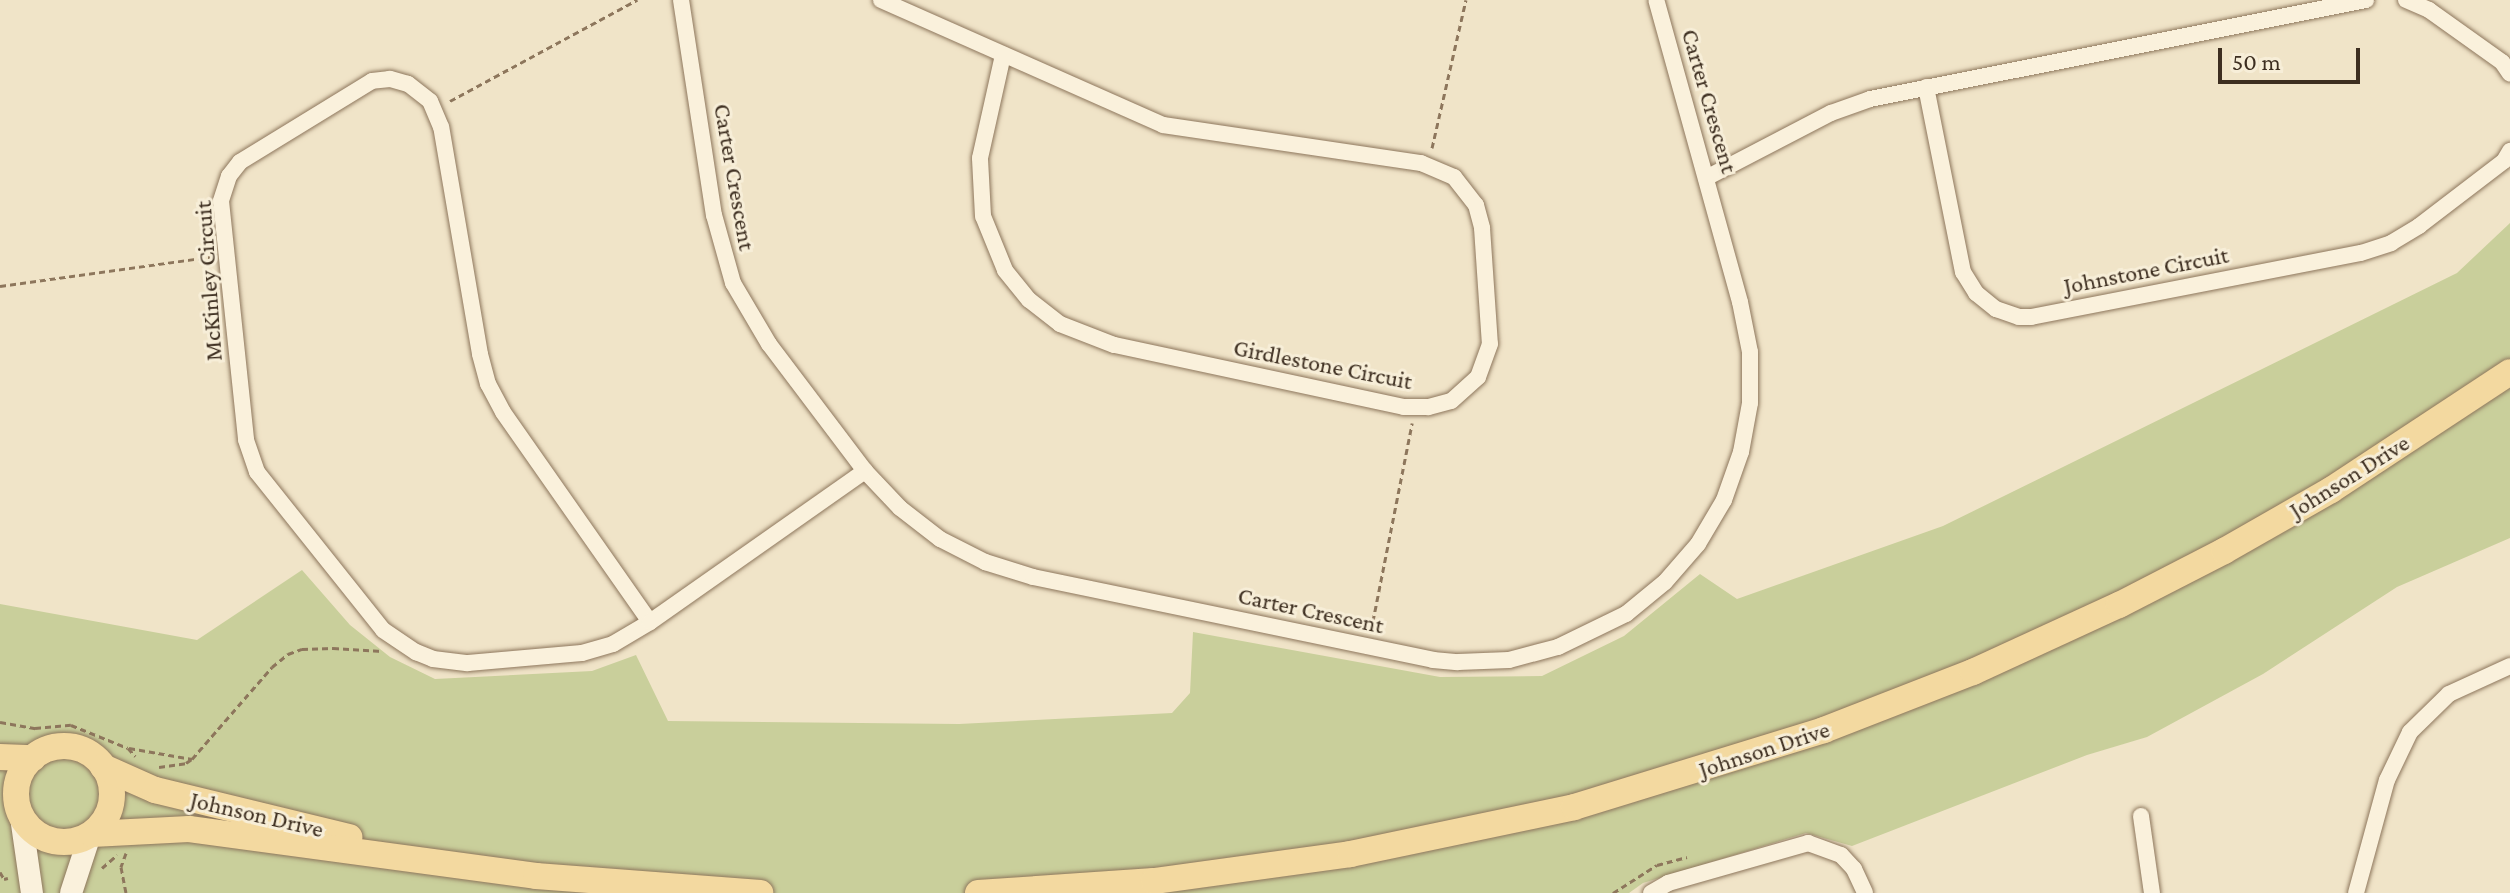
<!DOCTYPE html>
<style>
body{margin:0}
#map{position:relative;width:2510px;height:893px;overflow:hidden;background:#f0e4c8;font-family:"Crimson Pro",serif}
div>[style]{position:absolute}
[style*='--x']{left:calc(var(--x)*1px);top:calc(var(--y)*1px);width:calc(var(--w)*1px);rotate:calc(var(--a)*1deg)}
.green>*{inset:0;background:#c9cf9b}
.path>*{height:3px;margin-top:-1.5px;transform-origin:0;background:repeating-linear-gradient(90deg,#8d765c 0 6px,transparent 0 10px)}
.roads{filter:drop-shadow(0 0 2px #8d765c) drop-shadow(0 0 2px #8d765c)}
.minor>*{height:16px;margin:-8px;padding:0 8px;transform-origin:8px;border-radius:8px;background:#faf1dc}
.secondary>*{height:22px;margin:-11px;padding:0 11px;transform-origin:11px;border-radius:11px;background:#faf1dc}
.primary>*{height:26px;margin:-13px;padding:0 13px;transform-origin:13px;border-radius:13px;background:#f3d9a0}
.primary>.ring{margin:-13px;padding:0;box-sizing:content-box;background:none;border:26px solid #f3d9a0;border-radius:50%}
span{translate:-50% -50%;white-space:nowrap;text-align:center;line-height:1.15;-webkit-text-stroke:6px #f7eed8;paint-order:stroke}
.street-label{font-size:24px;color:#3d2e20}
.scale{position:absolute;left:2218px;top:48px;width:142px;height:36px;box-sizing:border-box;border:4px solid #3d2e20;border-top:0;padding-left:10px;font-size:24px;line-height:28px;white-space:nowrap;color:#3d2e20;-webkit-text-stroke:6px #f7eed8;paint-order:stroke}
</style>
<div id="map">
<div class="green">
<i style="clip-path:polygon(2510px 223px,2510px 538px,2397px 587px,2263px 674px,2147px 737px,2087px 755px,1852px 846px,1806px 833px,1643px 883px,1629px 893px,0 893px,0 604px,197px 640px,302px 570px,350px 625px,390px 657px,435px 679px,592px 671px,636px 655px,668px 721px,959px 724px,1172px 713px,1190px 693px,1193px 632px,1440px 677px,1542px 676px,1624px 636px,1700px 574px,1737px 599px,1943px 526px,2457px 273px)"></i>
</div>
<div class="path">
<i style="--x:450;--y:101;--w:213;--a:-28.4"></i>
<i style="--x:1432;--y:148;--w:152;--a:-77.1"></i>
<i style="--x:0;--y:286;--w:212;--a:-7.9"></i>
<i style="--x:1371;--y:631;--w:212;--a:-78.8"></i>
<i style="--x:0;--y:722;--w:36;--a:10"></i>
<i style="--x:35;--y:728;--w:36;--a:-5"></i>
<i style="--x:71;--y:725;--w:61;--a:22"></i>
<i style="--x:128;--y:748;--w:11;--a:49"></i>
<i style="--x:129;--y:748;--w:64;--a:9.9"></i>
<i style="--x:159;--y:767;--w:27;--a:-8"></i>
<i style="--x:186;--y:763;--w:7;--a:-34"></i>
<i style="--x:192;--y:759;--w:122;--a:-49"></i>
<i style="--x:272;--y:667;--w:21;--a:-39"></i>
<i style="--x:288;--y:654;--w:15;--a:-20"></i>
<i style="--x:302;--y:649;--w:31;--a:-2"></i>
<i style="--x:333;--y:648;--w:49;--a:3.5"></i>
<i style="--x:126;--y:853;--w:15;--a:110"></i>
<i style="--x:121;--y:867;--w:26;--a:79"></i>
<i style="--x:102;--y:868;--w:20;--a:-41"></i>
<i style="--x:0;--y:872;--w:8;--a:60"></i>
<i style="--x:4;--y:879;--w:4;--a:-14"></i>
<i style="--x:1613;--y:893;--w:52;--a:-32.5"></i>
<i style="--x:1657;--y:865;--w:31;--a:-15"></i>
</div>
<div class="roads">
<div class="minor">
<i style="--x:681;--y:0;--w:218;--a:81.3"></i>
<i style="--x:714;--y:215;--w:71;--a:74.4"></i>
<i style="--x:733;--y:283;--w:71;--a:59.5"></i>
<i style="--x:769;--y:344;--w:159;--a:52.9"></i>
<i style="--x:865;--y:471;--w:51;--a:46.6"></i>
<i style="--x:900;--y:508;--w:51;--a:37.8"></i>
<i style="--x:940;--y:539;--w:51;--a:27.1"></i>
<i style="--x:985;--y:562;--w:50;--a:17.4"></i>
<i style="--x:1033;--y:577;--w:409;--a:11.7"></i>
<i style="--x:1433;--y:660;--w:25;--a:5"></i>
<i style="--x:1458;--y:662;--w:51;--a:-2.2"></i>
<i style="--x:1509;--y:660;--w:51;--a:-14.9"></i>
<i style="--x:1558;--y:647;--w:76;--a:-25.9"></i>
<i style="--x:1626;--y:614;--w:50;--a:-39.4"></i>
<i style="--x:1665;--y:582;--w:50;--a:-49"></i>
<i style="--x:1698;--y:544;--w:51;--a:-59.4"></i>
<i style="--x:1724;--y:500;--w:51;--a:-70.5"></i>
<i style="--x:1741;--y:452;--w:50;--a:-79.6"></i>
<i style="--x:1750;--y:403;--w:51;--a:-90"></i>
<i style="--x:1750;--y:352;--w:51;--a:-101.3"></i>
<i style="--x:1740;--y:302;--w:313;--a:-105.5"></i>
<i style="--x:881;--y:0;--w:308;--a:23.9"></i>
<i style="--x:1163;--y:125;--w:261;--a:8.4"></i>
<i style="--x:1421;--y:163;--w:36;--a:23"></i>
<i style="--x:1454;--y:177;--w:36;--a:52"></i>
<i style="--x:1476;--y:205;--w:24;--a:75"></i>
<i style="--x:1482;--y:228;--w:116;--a:86.1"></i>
<i style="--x:1490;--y:344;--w:35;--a:110"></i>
<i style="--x:1478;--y:377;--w:36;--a:138"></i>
<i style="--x:1451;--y:401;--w:24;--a:165"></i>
<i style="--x:1428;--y:407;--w:24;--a:180"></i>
<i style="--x:1404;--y:407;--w:297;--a:-167.9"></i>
<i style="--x:1114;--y:345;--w:58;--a:-158.7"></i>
<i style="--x:1060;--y:324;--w:39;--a:-142"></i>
<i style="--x:1029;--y:300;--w:38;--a:-129"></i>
<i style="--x:1005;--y:270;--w:58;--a:-112.2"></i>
<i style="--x:983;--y:216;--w:58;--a:-93"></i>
<i style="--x:980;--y:158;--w:106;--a:-77.4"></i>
<i style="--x:2406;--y:0;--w:25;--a:23"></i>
<i style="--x:2429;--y:10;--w:90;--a:35.5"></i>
<i style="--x:2502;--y:62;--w:14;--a:56"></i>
<i style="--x:1926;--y:87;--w:189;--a:78.7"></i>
<i style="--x:1963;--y:272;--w:25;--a:58"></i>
<i style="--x:1976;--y:293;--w:26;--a:39"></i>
<i style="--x:1996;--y:309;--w:24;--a:19"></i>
<i style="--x:2019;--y:317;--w:12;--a:0"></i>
<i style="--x:2031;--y:317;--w:336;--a:-11"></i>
<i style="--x:2361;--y:253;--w:32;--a:-18"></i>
<i style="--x:2391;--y:243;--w:33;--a:-31"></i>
<i style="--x:2419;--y:226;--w:107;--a:-37.4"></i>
<i style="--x:2504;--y:161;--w:12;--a:-59"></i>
<i style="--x:1706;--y:178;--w:141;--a:-27.5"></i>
<i style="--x:1831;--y:113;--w:41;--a:-19.7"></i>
<i style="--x:1870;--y:99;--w:506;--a:-11.29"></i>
<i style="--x:650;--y:622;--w:256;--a:-125"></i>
<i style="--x:503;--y:412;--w:32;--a:-118"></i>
<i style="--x:488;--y:384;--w:31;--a:-105"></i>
<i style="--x:480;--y:354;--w:230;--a:-99.7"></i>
<i style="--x:441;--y:127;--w:28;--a:-113"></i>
<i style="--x:430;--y:101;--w:28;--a:-142"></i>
<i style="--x:408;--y:84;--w:19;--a:-164"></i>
<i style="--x:390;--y:79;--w:18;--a:174"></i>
<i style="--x:372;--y:81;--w:155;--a:148.5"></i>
<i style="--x:240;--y:162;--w:18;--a:128"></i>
<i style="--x:229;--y:176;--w:26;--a:108"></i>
<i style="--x:221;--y:201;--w:240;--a:84"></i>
<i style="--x:246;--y:440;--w:34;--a:71"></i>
<i style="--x:257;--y:472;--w:202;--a:51.4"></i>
<i style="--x:383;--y:630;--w:40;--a:34"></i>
<i style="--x:416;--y:652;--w:18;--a:22"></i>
<i style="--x:433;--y:659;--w:35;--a:7"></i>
<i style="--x:468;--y:663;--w:114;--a:-5"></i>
<i style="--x:582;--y:653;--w:32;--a:-16"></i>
<i style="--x:613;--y:644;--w:43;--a:-30.7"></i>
<i style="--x:650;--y:622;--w:263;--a:-35.1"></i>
<i style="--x:2141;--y:816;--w:78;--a:81.9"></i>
<i style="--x:1651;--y:893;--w:20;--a:-30"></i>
<i style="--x:1668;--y:883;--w:146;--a:-15.9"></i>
<i style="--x:1808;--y:843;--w:35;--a:20"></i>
<i style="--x:1841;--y:855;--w:19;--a:47"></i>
<i style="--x:1854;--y:869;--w:26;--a:65"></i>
<i style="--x:2356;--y:893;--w:117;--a:-74.7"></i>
<i style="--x:2387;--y:780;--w:53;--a:-64.4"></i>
<i style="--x:2410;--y:732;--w:54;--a:-44.3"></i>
<i style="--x:2449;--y:694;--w:67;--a:-24.7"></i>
</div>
<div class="secondary">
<i style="--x:21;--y:817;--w:77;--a:81.8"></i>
<i style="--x:71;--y:893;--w:61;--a:-71.9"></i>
</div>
<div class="primary">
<i class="ring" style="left:16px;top:746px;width:70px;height:70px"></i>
<i style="--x:0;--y:757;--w:33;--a:2"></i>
<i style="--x:103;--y:767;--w:57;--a:23.9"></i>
<i style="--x:155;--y:790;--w:200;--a:13.6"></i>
<i style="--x:92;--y:834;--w:97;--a:-3"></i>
<i style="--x:189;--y:829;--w:350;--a:7.7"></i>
<i style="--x:536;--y:876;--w:225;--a:4.3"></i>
<i style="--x:978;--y:893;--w:176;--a:-3.9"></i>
<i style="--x:1154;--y:881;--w:198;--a:-7.8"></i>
<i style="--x:1350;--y:854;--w:229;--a:-11.8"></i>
<i style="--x:1574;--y:807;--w:262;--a:-17.1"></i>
<i style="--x:1824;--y:730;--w:160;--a:-21.3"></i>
<i style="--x:1973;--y:672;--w:161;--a:-24.7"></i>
<i style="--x:2119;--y:605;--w:118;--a:-27.2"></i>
<i style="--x:2224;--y:551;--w:123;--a:-29.7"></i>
<i style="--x:2331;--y:490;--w:214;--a:-33.4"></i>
</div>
</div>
<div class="street-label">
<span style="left:1710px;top:101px;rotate:74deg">Carter Crescent</span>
<span style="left:735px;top:177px;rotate:80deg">Carter Crescent</span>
<span style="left:2146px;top:270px;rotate:-11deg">Johnstone Circuit</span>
<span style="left:208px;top:281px;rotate:-94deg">McKinley Circuit</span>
<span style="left:1323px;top:364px;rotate:11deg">Girdlestone Circuit</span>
<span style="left:2349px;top:476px;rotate:-32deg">Johnson Drive</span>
<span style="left:1311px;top:610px;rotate:12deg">Carter Crescent</span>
<span style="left:1764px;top:749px;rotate:-18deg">Johnson Drive</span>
<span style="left:257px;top:814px;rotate:13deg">Johnson Drive</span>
</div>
<div class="scale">50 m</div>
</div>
